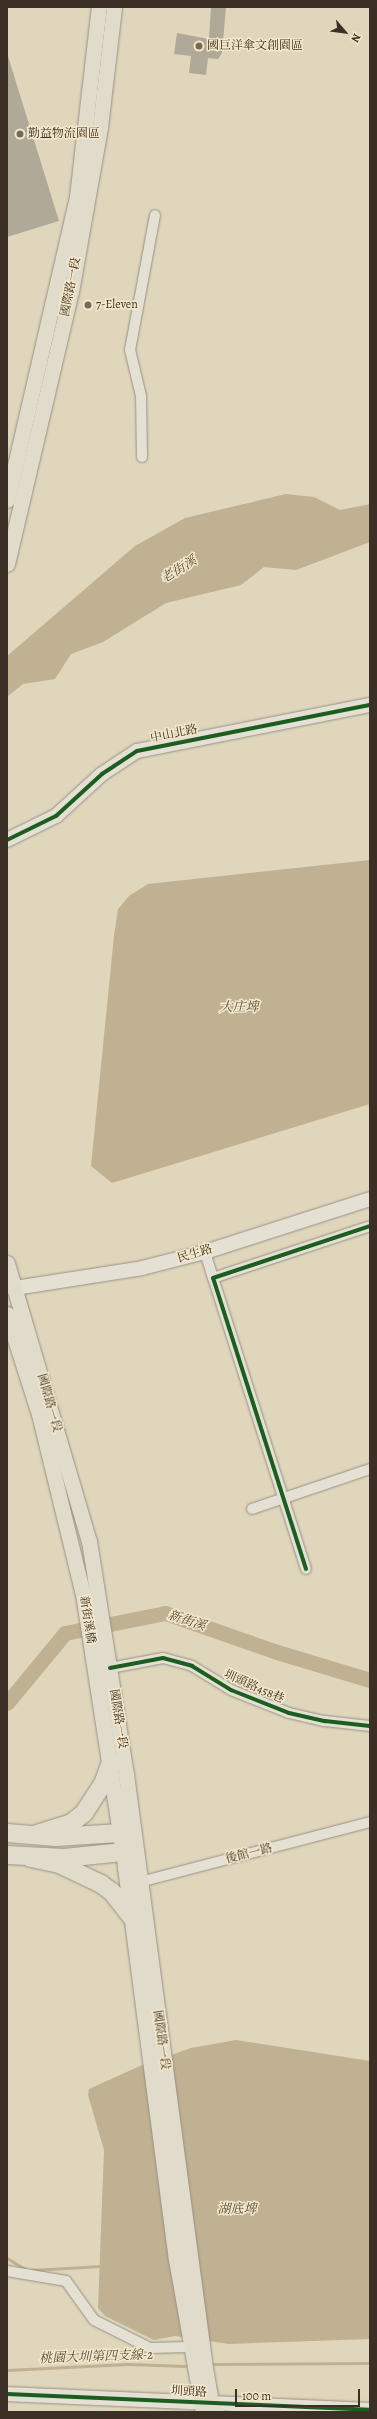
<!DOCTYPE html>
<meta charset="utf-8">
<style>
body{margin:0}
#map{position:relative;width:377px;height:2419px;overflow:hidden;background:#dfd6bc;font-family:Alegreya,"Noto Serif TC",serif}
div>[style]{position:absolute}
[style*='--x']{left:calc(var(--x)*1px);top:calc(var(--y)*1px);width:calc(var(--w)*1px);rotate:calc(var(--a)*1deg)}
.water>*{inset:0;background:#bfb191}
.stream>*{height:2.5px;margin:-1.25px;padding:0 1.25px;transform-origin:1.25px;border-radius:1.25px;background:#bfb191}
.river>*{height:15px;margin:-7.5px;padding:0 7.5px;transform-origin:7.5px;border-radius:7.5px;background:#bfb191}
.building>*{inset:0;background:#b0a998}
.roads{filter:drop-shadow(0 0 1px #989182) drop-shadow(0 0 1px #989182)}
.street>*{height:10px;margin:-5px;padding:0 5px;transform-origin:5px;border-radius:5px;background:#e5e0d4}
.secondary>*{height:14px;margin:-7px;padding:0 7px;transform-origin:7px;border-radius:7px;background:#e5e0d4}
.primary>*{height:15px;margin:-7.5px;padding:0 7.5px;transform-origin:7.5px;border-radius:7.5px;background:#e1dbcc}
.highway>*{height:18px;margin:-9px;padding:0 9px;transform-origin:9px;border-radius:9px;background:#e1dbcc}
.cycleway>*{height:4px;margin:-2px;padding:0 2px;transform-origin:2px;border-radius:2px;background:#1b5e20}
.dots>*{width:11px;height:11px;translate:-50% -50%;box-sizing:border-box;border:2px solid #f4e8ca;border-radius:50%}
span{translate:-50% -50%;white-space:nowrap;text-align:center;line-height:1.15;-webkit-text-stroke:3px #f4e8ca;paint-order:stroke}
.poi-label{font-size:12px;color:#3c2f25}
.left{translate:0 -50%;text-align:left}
.street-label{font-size:12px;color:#3c2f25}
.water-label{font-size:13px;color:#594c3c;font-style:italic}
.frame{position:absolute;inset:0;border:8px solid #3c2f25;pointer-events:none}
.north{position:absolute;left:325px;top:12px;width:40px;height:40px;-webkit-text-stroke:3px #f4e8ca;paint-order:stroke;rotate:118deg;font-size:11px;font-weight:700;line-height:16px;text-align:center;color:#3c2f25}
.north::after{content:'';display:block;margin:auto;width:14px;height:18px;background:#3c2f25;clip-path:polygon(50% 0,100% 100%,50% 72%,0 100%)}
.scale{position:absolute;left:235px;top:2389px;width:125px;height:18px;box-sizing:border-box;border:2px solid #3c2f25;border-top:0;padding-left:5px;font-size:12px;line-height:14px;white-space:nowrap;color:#3c2f25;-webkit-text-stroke:3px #f4e8ca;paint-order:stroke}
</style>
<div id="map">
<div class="water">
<i style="clip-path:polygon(286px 494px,314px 497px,340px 510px,370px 504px,370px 542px,296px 570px,264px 567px,241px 585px,166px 603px,103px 642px,71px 654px,55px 679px,23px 684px,7px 697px,7px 656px,135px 546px,185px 518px)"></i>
<i style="clip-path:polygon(370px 860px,370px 1104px,112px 1183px,91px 1166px,114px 936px,118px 909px,129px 896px,148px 884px)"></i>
<i style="clip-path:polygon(236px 2040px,370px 2061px,370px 2339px,229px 2344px,175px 2336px,154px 2340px,105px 2316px,98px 2308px,104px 2150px,88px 2095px,89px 2089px,140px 2066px,191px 2048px)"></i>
</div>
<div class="stream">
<i style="--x:7;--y:2258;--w:21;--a:31"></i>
<i style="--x:32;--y:2270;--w:69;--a:-3.3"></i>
<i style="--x:212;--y:2364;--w:158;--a:-0.4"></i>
<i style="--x:7;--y:2370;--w:121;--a:-2.8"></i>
<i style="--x:128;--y:2364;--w:57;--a:2"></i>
</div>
<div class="river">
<i style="--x:7;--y:1703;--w:91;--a:-50.4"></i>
<i style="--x:65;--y:1633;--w:102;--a:-11.3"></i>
<i style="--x:165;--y:1613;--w:119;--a:19.2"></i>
<i style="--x:277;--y:1652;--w:97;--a:16.8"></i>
</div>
<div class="building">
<i style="clip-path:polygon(211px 7px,226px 7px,222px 53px,218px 59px,208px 58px,206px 75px,189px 73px,191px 56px,174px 54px,177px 33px,209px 39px)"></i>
<i style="clip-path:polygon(7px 53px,59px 221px,7px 237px)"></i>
</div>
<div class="roads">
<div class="street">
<i style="--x:142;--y:457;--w:61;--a:-90.9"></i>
<i style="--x:141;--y:396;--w:47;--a:-103.4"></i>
<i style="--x:130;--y:350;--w:137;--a:-79.5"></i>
<i style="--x:205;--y:1252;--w:27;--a:73"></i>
<i style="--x:252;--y:1509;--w:125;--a:-18.7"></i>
<i style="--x:306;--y:1569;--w:305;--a:-107.7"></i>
<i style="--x:213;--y:1278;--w:165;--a:-18.3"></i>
<i style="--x:110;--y:1668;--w:54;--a:-10.7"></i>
<i style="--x:163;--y:1658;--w:30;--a:15"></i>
<i style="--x:192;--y:1666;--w:46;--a:31.6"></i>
<i style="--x:231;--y:1690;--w:62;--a:21.6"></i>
<i style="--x:289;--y:1713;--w:37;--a:13"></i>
<i style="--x:325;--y:1721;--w:45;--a:6.3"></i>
<i style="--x:136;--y:1883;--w:242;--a:-14.6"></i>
<i style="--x:7;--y:2271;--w:60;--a:9.6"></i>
<i style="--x:66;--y:2281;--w:48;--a:54.3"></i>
<i style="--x:94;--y:2320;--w:63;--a:26.6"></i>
<i style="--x:150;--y:2348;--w:40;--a:-1.4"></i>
</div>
<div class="secondary">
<i style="--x:7;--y:840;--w:55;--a:-26.1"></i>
<i style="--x:56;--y:816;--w:62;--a:-42.4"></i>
<i style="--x:102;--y:774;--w:42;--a:-33.3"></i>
<i style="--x:137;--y:751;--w:237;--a:-11.2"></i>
<i style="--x:7;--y:1286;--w:8;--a:14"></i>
<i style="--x:15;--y:1288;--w:129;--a:-8.9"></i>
<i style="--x:142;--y:1268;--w:65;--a:-14.3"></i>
<i style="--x:205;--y:1252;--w:173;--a:-17.8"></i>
<i style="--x:7;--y:2394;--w:363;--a:2.5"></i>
</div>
<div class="primary">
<i style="--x:7;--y:500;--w:312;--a:-77"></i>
<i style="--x:77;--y:196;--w:190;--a:-83.4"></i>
<i style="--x:7;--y:564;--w:279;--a:-76.8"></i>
<i style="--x:71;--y:292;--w:168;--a:-80"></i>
<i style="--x:100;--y:127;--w:121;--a:-83.3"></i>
<i style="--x:7;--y:1263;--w:290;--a:73.6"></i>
<i style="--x:89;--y:1541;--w:236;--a:81"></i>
<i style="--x:126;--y:1774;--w:599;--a:82.42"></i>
<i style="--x:205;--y:2368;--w:36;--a:80"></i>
<i style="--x:211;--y:2403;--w:10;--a:61"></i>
<i style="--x:7;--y:1314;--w:105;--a:72.3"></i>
<i style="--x:39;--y:1414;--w:185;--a:76.3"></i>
<i style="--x:83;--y:1594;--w:261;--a:81.2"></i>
<i style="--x:123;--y:1852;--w:410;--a:82.6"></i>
<i style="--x:176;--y:2259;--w:155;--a:80"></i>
</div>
<div class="highway">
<i style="--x:7;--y:1833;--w:49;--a:4.7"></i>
<i style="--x:56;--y:1837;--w:64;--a:-3.6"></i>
<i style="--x:33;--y:1835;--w:39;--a:-17"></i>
<i style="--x:70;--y:1824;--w:18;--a:-38"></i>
<i style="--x:84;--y:1813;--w:35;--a:-57"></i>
<i style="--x:103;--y:1784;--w:23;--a:-70"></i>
<i style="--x:7;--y:1855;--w:57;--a:3"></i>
<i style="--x:64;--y:1858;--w:59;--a:-5.8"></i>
<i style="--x:31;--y:1858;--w:29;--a:12"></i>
<i style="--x:59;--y:1864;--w:47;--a:25.5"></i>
<i style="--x:101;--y:1884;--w:14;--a:36"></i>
<i style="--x:112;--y:1892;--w:33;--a:52"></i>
</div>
</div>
<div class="cycleway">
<i style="--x:7;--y:840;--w:55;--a:-26.1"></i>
<i style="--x:56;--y:816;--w:62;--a:-42.4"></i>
<i style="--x:102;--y:774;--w:42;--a:-33.3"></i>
<i style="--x:137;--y:751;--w:237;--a:-11.2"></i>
<i style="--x:306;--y:1569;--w:305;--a:-107.7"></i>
<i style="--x:213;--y:1278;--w:165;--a:-18.3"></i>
<i style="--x:110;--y:1668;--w:54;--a:-10.7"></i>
<i style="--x:163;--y:1658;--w:30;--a:15"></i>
<i style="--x:192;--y:1666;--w:46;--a:31.6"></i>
<i style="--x:231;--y:1690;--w:62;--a:21.6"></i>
<i style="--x:289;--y:1713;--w:37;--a:13"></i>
<i style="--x:325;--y:1721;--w:45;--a:6.3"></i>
<i style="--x:7;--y:2394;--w:363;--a:2.5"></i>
</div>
<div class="dots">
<i style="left:199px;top:46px;background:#75695a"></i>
<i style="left:20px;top:134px;background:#75695a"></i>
<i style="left:88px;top:305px;background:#75695a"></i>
</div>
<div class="poi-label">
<span class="left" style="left:207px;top:46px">國巨洋傘文創園區</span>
<span class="left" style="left:28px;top:134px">勤益物流園區</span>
<span class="left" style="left:96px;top:305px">7-Eleven</span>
</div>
<div class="street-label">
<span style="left:71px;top:287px;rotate:-79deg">國際路一段</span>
<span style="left:174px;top:734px;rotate:-11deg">中山北路</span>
<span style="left:195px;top:1254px;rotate:-16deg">民生路</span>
<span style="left:49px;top:1403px;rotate:74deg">國際路一段</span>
<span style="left:87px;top:1620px;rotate:81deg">新街溪橋</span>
<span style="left:254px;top:1687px;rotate:24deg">圳頭路458巷</span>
<span style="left:118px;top:1719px;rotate:81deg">國際路一段</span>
<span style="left:249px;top:1854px;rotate:-14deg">後館一路</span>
<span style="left:161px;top:2040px;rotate:82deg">國際路一段</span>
<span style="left:189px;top:2392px;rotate:3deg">圳頭路</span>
</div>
<div class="water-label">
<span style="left:179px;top:570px;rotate:-32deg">老街溪</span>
<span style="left:239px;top:1007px">大庄埤</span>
<span style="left:187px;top:1621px;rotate:18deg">新街溪</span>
<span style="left:237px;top:2209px">湖底埤</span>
<span style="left:96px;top:2357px;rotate:-2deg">桃園大圳第四支線-2</span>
</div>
<div class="frame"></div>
<div class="north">N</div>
<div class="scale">100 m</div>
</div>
